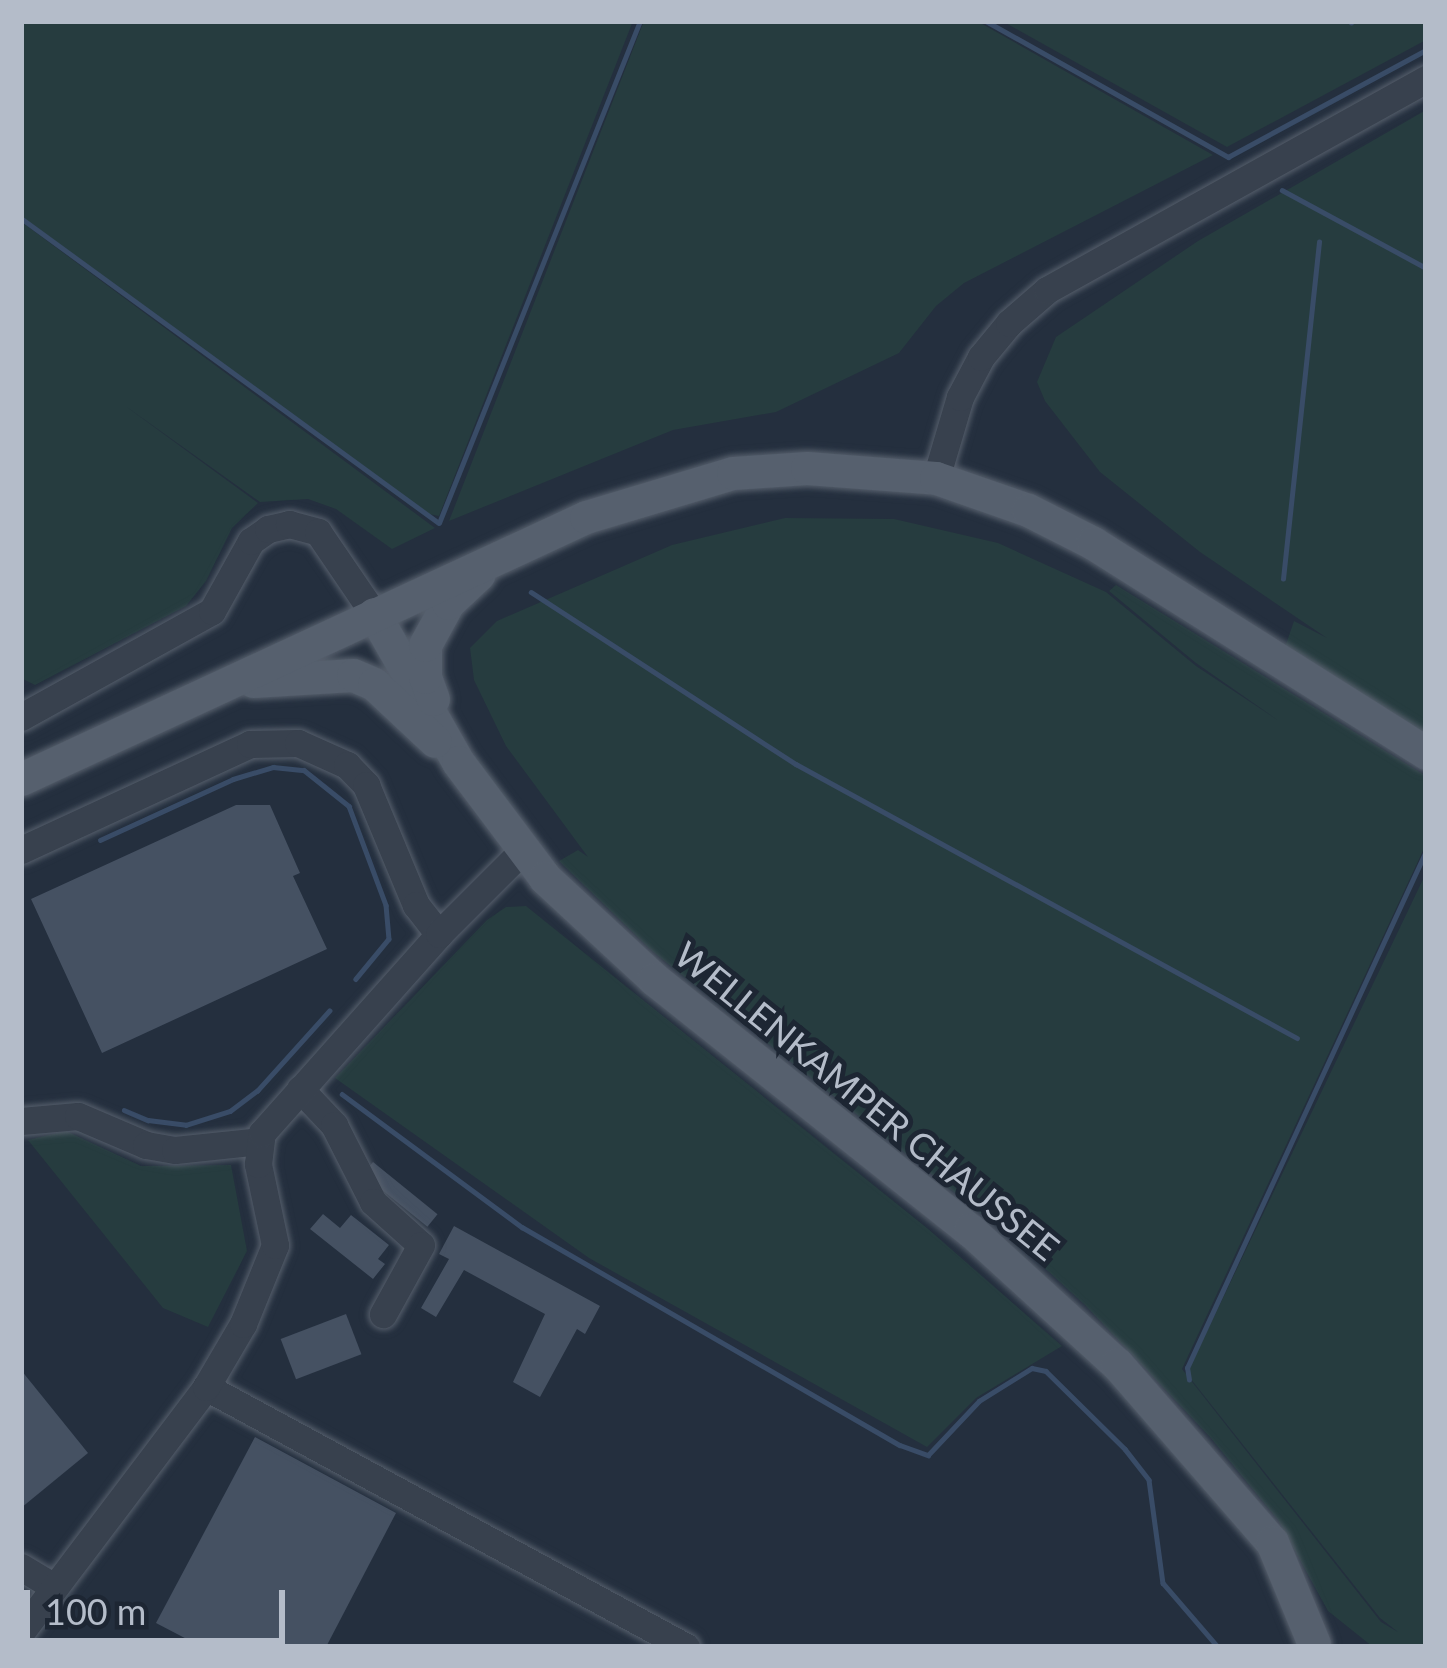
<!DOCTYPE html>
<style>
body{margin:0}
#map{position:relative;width:1447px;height:1668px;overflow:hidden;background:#242f3e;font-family:Lato,sans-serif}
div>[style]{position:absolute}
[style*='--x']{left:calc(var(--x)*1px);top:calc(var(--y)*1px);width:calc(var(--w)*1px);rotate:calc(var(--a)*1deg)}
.green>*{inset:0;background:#263c3f}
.stream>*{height:4.5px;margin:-2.25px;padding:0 2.25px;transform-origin:2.25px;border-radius:2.25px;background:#394c67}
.building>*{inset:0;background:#455162;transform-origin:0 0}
.roads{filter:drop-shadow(0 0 3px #565f6c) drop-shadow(0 0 3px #565f6c)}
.minor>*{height:27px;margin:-13.5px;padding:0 13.5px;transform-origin:13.5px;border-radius:13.5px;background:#38414e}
.major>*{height:33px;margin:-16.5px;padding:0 16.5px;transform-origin:16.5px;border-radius:16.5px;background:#56606e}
span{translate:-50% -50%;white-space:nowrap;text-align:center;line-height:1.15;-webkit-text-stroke:10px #1d2633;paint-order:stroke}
.street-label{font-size:36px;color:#b4bcc9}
.frame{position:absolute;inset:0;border:24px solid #b4bcc9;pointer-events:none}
.scale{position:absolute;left:24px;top:1590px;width:261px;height:54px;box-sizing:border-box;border:6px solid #b4bcc9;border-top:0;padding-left:15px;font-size:36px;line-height:42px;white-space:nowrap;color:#b4bcc9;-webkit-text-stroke:9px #1d2633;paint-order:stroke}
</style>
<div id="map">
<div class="green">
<i style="clip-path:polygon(21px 21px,633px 21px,439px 516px,429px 514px,21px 216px)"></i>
<i style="clip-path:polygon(644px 21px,977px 21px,1213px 155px,964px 283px,936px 306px,899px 353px,776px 412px,673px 430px,449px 521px)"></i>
<i style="clip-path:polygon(1002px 21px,1426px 21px,1426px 40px,1227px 147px)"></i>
<i style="clip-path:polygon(1426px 110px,1426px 733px,1285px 647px,1294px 621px,1327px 638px,1200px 552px,1100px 472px,1045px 401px,1037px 382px,1056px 337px,1198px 241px)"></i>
<i style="clip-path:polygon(21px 222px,27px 226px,435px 528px,392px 549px,336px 509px,308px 499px,260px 502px,124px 405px,258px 503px,232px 528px,206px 581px,186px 606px,35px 685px,21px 678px)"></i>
<i style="clip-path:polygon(785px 518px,894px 519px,998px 543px,1106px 592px,1196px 666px,1279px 721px,1196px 663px,1109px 591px,1116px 585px,1426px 776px,1426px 844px,1182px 1369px,1381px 1622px,1398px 1632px,1380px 1618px,1190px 1378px,1190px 1367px,1426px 873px,1426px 1647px,1373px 1647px,1328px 1611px,1278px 1520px,1210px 1437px,1085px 1305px,1014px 1240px,652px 951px,559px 861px,578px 850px,588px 857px,506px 746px,474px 680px,470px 648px,497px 621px,672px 545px)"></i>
<i style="clip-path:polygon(526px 906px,927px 1228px,1062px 1346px,976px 1398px,927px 1447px,589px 1258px,335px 1078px,487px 920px,506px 907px)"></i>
<i style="clip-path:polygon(66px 1131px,141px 1166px,231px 1165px,247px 1251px,208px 1327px,163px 1308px,28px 1140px)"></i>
</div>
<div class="stream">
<i style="--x:986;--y:21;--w:278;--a:29.3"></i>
<i style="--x:1228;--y:157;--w:225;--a:-28.4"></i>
<i style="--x:1351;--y:23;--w:2;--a:-90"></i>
<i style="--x:1282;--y:190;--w:164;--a:28.4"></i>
<i style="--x:21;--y:218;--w:517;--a:36.12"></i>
<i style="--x:439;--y:523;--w:541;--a:-68.18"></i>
<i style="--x:1283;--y:579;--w:339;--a:-83.9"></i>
<i style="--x:531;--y:592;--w:316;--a:33"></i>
<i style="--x:796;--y:764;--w:571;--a:28.67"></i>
<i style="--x:100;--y:840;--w:146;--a:-24.6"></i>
<i style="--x:233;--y:779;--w:42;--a:-16.7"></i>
<i style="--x:273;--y:767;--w:31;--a:6"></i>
<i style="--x:304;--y:770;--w:58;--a:38.7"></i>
<i style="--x:349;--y:806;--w:106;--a:69.5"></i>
<i style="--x:386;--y:905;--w:34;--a:85"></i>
<i style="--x:389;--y:939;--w:52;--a:129.5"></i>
<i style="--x:342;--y:1094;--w:224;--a:36.5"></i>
<i style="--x:522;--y:1227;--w:436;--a:30"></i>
<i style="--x:900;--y:1445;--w:30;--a:20"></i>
<i style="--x:928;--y:1455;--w:74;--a:-46.6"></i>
<i style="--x:979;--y:1401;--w:62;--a:-31.9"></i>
<i style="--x:1032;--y:1368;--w:14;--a:12"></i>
<i style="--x:1046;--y:1371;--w:111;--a:44.6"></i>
<i style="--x:1125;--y:1449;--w:39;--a:52"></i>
<i style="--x:1149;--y:1480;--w:104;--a:82.3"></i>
<i style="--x:1163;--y:1583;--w:84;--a:49.3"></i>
<i style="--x:124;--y:1110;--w:26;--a:23"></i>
<i style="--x:148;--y:1120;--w:38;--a:7"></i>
<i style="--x:186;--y:1125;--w:46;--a:-17.7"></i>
<i style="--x:230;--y:1111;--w:34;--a:-37"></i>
<i style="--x:257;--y:1091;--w:108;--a:-48"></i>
<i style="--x:1189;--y:1380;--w:12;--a:-99"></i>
<i style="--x:1187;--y:1368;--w:570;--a:-65.19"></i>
</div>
<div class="building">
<i style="clip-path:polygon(236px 805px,270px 805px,300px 873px,293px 876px,327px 949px,102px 1053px,31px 899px)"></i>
<i style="left:373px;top:1162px;width:83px;height:16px;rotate:39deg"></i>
<i style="clip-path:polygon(323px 1214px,340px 1228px,351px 1215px,389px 1245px,378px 1259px,385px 1264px,373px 1279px,310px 1229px)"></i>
<i style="clip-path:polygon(454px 1226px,600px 1306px,585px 1334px,577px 1329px,540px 1397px,513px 1382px,545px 1314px,464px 1270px,436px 1317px,421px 1308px,449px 1259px,439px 1254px)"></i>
<i style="left:346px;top:1314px;width:43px;height:70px;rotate:69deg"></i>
<i style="clip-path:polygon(21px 1370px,88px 1453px,21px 1508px)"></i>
<i style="clip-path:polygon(255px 1437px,396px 1513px,326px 1647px,202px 1647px,156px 1623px)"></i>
</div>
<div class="roads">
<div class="minor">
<i style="--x:936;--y:478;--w:84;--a:-73.5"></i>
<i style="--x:960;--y:397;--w:45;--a:-62.3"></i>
<i style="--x:981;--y:357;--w:44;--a:-50.5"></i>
<i style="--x:1009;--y:323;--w:50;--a:-41"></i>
<i style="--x:1047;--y:290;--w:434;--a:-29.1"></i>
<i style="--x:21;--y:717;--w:218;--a:-29"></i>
<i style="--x:212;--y:611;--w:80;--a:-60.9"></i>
<i style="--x:251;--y:541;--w:21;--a:-35"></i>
<i style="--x:268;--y:529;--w:22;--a:-13"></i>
<i style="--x:289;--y:524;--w:30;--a:15"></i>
<i style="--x:318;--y:532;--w:99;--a:55.7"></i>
<i style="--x:21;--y:850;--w:252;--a:-24.8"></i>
<i style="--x:250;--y:744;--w:48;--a:-1.2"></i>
<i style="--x:298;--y:743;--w:54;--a:24.2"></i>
<i style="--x:347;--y:765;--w:28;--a:46"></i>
<i style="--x:366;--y:785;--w:130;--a:67.4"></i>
<i style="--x:416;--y:905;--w:37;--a:52"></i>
<i style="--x:300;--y:1089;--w:50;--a:46.6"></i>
<i style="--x:334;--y:1125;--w:86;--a:63.1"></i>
<i style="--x:373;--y:1202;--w:64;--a:41.9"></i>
<i style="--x:421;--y:1245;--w:79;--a:118.8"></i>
<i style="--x:21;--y:1121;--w:57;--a:-5"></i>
<i style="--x:78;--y:1116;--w:74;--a:23.1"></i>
<i style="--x:146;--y:1145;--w:29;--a:10"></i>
<i style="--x:175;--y:1150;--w:85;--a:-6"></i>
<i style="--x:206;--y:1387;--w:546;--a:28.44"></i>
<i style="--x:21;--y:1567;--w:37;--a:31"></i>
<i style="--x:21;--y:1632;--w:307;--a:-52.9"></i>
<i style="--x:206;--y:1387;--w:73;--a:-59.6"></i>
<i style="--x:243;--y:1324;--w:85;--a:-67.9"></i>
<i style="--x:275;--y:1245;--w:83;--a:-101.9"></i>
<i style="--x:258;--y:1164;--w:31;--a:-83"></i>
<i style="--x:262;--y:1133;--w:266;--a:-48.3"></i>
<i style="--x:439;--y:934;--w:116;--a:-45"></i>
</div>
<div class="major">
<i style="--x:374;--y:614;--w:170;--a:60.4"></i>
<i style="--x:458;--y:762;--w:145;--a:53.1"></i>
<i style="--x:545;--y:878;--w:149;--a:42.8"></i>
<i style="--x:654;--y:979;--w:404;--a:38.5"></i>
<i style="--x:970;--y:1230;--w:199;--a:42.4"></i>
<i style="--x:1117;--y:1364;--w:236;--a:49"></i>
<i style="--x:1272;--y:1542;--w:110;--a:67.6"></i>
<i style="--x:253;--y:681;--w:100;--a:-3.4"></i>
<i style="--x:353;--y:675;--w:23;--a:23"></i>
<i style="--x:374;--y:684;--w:83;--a:43.1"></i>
<i style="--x:433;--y:699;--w:23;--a:-110"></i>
<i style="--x:425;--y:677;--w:32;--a:-90"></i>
<i style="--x:425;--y:645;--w:48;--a:-61.3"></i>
<i style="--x:448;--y:603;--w:42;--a:-43.1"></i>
<i style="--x:21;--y:779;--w:623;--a:-24.88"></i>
<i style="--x:586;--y:517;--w:153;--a:-16.7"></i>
<i style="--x:733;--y:473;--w:74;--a:-3.9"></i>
<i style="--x:807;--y:468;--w:129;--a:4.4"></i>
<i style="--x:936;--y:478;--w:97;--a:19.2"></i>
<i style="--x:1028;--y:510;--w:73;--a:26.9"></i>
<i style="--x:1093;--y:543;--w:394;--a:32.2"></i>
</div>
</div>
<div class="street-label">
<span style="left:867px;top:1101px;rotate:39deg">WELLENKAMPER CHAUSSEE</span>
</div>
<div class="frame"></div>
<div class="scale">100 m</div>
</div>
